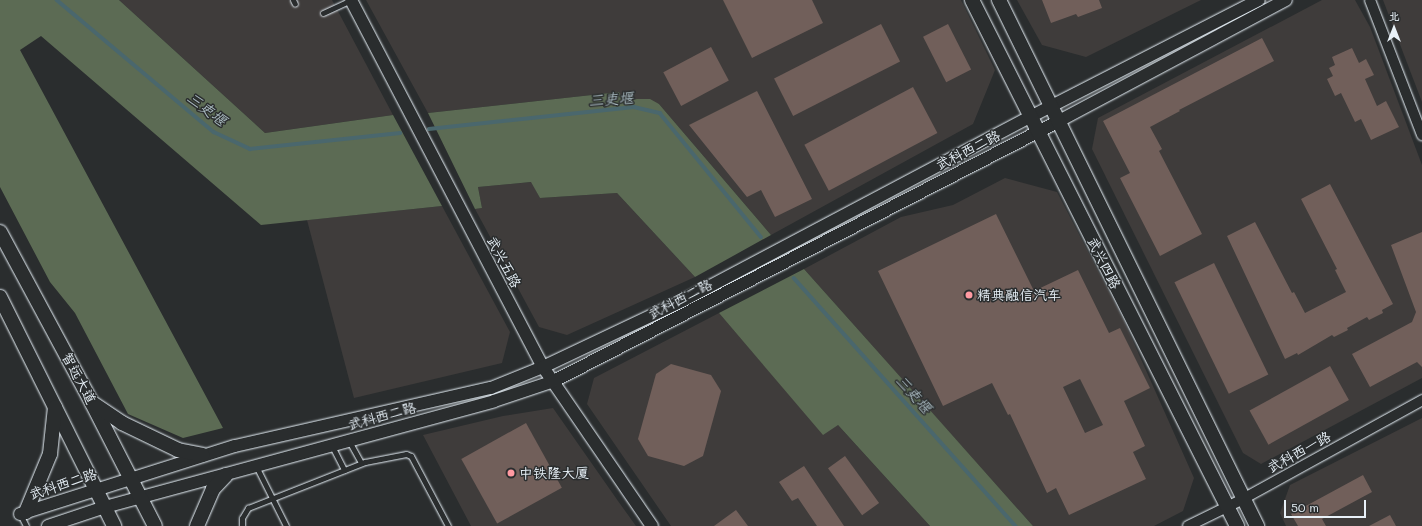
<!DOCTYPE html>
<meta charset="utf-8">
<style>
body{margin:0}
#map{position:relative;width:1422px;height:526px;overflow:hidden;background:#2a2d2e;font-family:Mali,"LXGW WenKai TC",sans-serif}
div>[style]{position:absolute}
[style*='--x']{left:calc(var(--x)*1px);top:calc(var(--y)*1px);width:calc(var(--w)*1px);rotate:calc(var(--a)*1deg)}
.built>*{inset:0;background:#3f3c3b}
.green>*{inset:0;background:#5c6b54}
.stream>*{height:3.5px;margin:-1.75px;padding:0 1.75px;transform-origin:1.75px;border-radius:1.75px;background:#4a676d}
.building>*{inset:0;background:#715f5a;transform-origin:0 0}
.roads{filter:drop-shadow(0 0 1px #e8f1f8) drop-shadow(0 0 1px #e8f1f8)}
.service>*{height:5px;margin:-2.5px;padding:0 2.5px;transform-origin:2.5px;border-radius:2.5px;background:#2a2d2e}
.minor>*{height:10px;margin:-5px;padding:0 5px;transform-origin:5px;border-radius:5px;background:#2a2d2e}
.tertiary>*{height:12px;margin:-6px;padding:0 6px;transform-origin:6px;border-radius:6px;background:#2a2d2e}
.secondary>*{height:14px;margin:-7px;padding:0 7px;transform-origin:7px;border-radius:7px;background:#2a2d2e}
.dots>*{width:11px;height:11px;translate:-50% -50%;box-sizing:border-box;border:2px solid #2a2d2e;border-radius:50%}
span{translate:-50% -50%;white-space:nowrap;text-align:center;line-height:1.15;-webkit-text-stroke:3px #2a2d2e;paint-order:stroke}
.street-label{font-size:14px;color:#e8f1f8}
.poi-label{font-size:14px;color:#e8f1f8}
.left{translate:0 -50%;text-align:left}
.water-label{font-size:15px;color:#a9bac0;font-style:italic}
.north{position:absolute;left:1374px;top:8px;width:40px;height:40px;-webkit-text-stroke:3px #2a2d2e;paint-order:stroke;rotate:0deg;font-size:11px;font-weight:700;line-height:16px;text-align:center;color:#e8f1f8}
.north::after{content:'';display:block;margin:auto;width:14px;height:18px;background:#e8f1f8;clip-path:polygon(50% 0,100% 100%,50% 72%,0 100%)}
.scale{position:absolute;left:1284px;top:500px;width:82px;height:18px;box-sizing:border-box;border:2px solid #e8f1f8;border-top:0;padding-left:5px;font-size:12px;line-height:14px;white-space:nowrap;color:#e8f1f8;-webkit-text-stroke:3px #2a2d2e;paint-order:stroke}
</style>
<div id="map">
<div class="built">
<i style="clip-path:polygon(119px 0,332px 0,393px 115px,265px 133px)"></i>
<i style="clip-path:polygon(366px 0,961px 0,995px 70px,973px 124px,771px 235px,659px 104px,637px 99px,624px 101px,619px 92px,428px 113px)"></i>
<i style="clip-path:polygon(1017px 0,1201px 0,1086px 57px,1042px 45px)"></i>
<i style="clip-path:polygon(1322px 0,1355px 0,1370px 27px,1422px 165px,1422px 378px,1261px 464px,1243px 453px,1092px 149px,1098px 118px)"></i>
<i style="clip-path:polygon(1383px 0,1422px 0,1422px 102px)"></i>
<i style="clip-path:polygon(1005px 178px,1057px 192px,1124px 321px,1194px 478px,1183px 511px,1154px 526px,1033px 526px,804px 269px,901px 217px,953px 205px)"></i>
<i style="clip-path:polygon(532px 182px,540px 198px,617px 193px,695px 277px,567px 335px,539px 327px,475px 209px,482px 208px,478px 187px)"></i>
<i style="clip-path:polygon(442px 206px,510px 332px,502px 363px,354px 398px,307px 220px)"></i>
<i style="clip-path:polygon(719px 313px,823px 434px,837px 424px,930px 526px,671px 526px,587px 404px,594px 378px)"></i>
<i style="clip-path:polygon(553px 408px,618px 501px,636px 526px,471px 526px,423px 435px,503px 416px)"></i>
<i style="clip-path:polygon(1422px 418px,1422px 526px,1286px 526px,1280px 513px,1290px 485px)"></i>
</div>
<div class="green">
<i style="clip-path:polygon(0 0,119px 0,265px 133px,393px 115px,442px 206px,261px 225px,41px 36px,20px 50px,223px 428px,183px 438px,128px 414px,75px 313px,50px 282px,0 187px)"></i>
<i style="clip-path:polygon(619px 92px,624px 101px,637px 99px,650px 99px,659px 104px,771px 235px,695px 277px,617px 193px,540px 198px,531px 182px,478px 187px,482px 208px,475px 209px,428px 113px)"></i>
<i style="clip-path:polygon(804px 269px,937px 418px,1033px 526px,930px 526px,838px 425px,823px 435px,719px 313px)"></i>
</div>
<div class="stream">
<i style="--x:57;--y:0;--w:205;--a:40.1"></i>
<i style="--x:214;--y:132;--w:40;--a:25"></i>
<i style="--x:250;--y:149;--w:151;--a:-6.1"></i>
<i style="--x:429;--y:129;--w:206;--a:-6.1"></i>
<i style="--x:634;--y:107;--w:27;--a:13"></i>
<i style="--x:660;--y:113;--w:160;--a:50.8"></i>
<i style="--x:794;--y:278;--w:333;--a:48.2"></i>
</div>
<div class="building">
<i style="clip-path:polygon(723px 0,812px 0,823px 23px,752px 58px)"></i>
<i style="clip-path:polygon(1042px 0,1099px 0,1102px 8px,1078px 17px,1076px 14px,1051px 23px)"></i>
<i style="left:881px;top:24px;width:42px;height:120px;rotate:63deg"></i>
<i style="left:948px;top:24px;width:51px;height:28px;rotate:63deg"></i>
<i style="clip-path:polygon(1262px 38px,1274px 61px,1179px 110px,1180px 111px,1150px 127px,1162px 149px,1159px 151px,1202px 234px,1160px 256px,1120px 178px,1130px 173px,1103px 121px)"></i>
<i style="left:711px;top:47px;width:38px;height:54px;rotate:62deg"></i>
<i style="clip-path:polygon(1352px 48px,1359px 63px,1366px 59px,1374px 75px,1365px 79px,1377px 106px,1386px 101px,1399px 127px,1371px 140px,1361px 119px,1355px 122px,1341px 93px,1335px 96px,1327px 79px,1333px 76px,1329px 68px,1335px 65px,1332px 57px)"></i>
<i style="left:913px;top:87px;width:52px;height:123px;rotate:62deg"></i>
<i style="clip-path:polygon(757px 91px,812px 199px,775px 217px,761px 190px,747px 197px,689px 125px)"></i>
<i style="clip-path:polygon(1330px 184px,1393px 304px,1382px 310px,1383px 313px,1369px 320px,1367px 317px,1347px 328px,1348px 330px,1334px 337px,1332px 335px,1298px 355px,1297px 353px,1285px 359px,1227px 236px,1255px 222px,1292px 293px,1294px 292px,1305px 313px,1346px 292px,1335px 270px,1337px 269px,1301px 199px)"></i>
<i style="clip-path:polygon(evenodd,996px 214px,1034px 291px,1078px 270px,1109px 333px,1120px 328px,1150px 388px,1124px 401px,1145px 446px,1133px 452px,1146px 479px,1069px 515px,1056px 488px,1047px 493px,1010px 414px,1008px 415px,992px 383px,943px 406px,878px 271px,996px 214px,1080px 379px,1103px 425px,1085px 433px,1063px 387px,1080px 379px)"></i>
<i style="clip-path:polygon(1422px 232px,1422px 367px,1417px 362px,1370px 387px,1352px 354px,1412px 322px,1416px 312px,1391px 245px)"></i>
<i style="left:1214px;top:263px;width:124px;height:44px;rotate:64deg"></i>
<i style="clip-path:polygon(671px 364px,711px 375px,721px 391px,703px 456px,684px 466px,648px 456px,638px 439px,656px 374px)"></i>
<i style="left:1330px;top:366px;width:39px;height:92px;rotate:61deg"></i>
<i style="left:526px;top:423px;width:74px;height:74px;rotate:61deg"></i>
<i style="left:845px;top:456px;width:58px;height:21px;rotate:54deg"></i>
<i style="clip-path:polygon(804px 466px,844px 526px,817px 526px,798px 498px,792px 501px,779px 482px)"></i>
<i style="clip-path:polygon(1363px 475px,1372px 492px,1322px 519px,1326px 526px,1298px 526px,1291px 514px)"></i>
<i style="clip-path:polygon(736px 510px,748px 526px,714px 526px)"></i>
<i style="clip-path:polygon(1390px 515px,1396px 526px,1369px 526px)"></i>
</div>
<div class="roads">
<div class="service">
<i style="--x:293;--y:0;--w:4;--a:63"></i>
<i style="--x:323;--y:13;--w:31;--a:-25"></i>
<i style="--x:349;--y:441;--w:25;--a:61"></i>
<i style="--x:332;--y:446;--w:27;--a:63"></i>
<i style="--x:256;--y:466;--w:67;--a:63.4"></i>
<i style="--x:20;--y:514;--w:13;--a:63"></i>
<i style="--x:242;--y:525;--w:7;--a:-90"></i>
<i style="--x:242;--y:518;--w:12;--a:-59"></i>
<i style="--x:248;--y:508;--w:126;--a:-21.5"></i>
<i style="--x:365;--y:462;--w:42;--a:-11"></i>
<i style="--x:406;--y:454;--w:5;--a:22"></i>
<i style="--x:411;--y:456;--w:79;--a:62.1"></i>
</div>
<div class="minor">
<i style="--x:1370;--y:0;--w:145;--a:68.9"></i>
<i style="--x:1188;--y:526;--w:61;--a:-26.1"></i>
<i style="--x:1243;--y:499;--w:205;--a:-28.9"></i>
</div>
<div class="tertiary">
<i style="--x:351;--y:0;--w:414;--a:62.4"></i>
<i style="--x:543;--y:367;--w:193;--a:55.6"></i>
<i style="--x:20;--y:514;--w:225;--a:-17.6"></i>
<i style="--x:235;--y:446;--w:262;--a:-12.8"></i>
<i style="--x:491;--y:388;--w:56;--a:-22"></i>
<i style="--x:543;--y:367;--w:156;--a:-25.4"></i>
<i style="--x:684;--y:300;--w:391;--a:-27.9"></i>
<i style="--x:1030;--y:117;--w:257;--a:-27.1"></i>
<i style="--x:48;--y:526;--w:60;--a:-18.4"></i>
<i style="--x:105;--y:507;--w:403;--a:-15.2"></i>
<i style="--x:494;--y:401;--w:63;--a:-18.4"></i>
<i style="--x:554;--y:381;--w:568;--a:-27.24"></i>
<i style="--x:1059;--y:121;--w:257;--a:-28.1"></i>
</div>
<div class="secondary">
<i style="--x:972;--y:0;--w:589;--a:63.26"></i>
<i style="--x:999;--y:0;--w:586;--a:63.87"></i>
<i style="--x:0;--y:232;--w:194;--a:61.7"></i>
<i style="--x:92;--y:403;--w:138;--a:62.9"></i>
<i style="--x:0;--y:297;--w:256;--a:63.5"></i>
<i style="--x:94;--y:404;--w:34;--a:34"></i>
<i style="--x:122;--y:423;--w:62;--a:25.7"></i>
<i style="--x:178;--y:450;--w:25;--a:11"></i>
<i style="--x:26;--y:512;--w:63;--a:-67.5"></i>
<i style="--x:50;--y:454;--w:47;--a:-83.9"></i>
<i style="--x:197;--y:526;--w:40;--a:-66.6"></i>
<i style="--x:213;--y:489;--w:19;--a:-47"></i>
</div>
</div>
<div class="dots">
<i style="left:969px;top:295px;background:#ff9aa2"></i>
<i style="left:511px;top:473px;background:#ff9aa2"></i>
</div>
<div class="street-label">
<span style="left:968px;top:150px;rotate:-27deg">武科西二路</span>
<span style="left:504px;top:262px;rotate:62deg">武兴五路</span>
<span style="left:1104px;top:263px;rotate:63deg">武兴四路</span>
<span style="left:680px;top:299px;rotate:-27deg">武科西二路</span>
<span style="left:79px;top:378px;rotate:62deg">智远大道</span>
<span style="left:382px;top:416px;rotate:-15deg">武科西二路</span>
<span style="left:1299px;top:452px;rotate:-29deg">武科西一路</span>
<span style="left:63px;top:484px;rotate:-18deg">武科西二路</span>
</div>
<div class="poi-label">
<span class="left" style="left:977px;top:295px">精典融信汽车</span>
<span class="left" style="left:519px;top:473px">中铁隆大厦</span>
</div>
<div class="water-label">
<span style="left:611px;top:99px;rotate:-4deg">三吏堰</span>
<span style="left:207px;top:109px;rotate:37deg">三吏堰</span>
<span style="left:914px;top:394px;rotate:48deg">三吏堰</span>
</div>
<div class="north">北</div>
<div class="scale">50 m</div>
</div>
